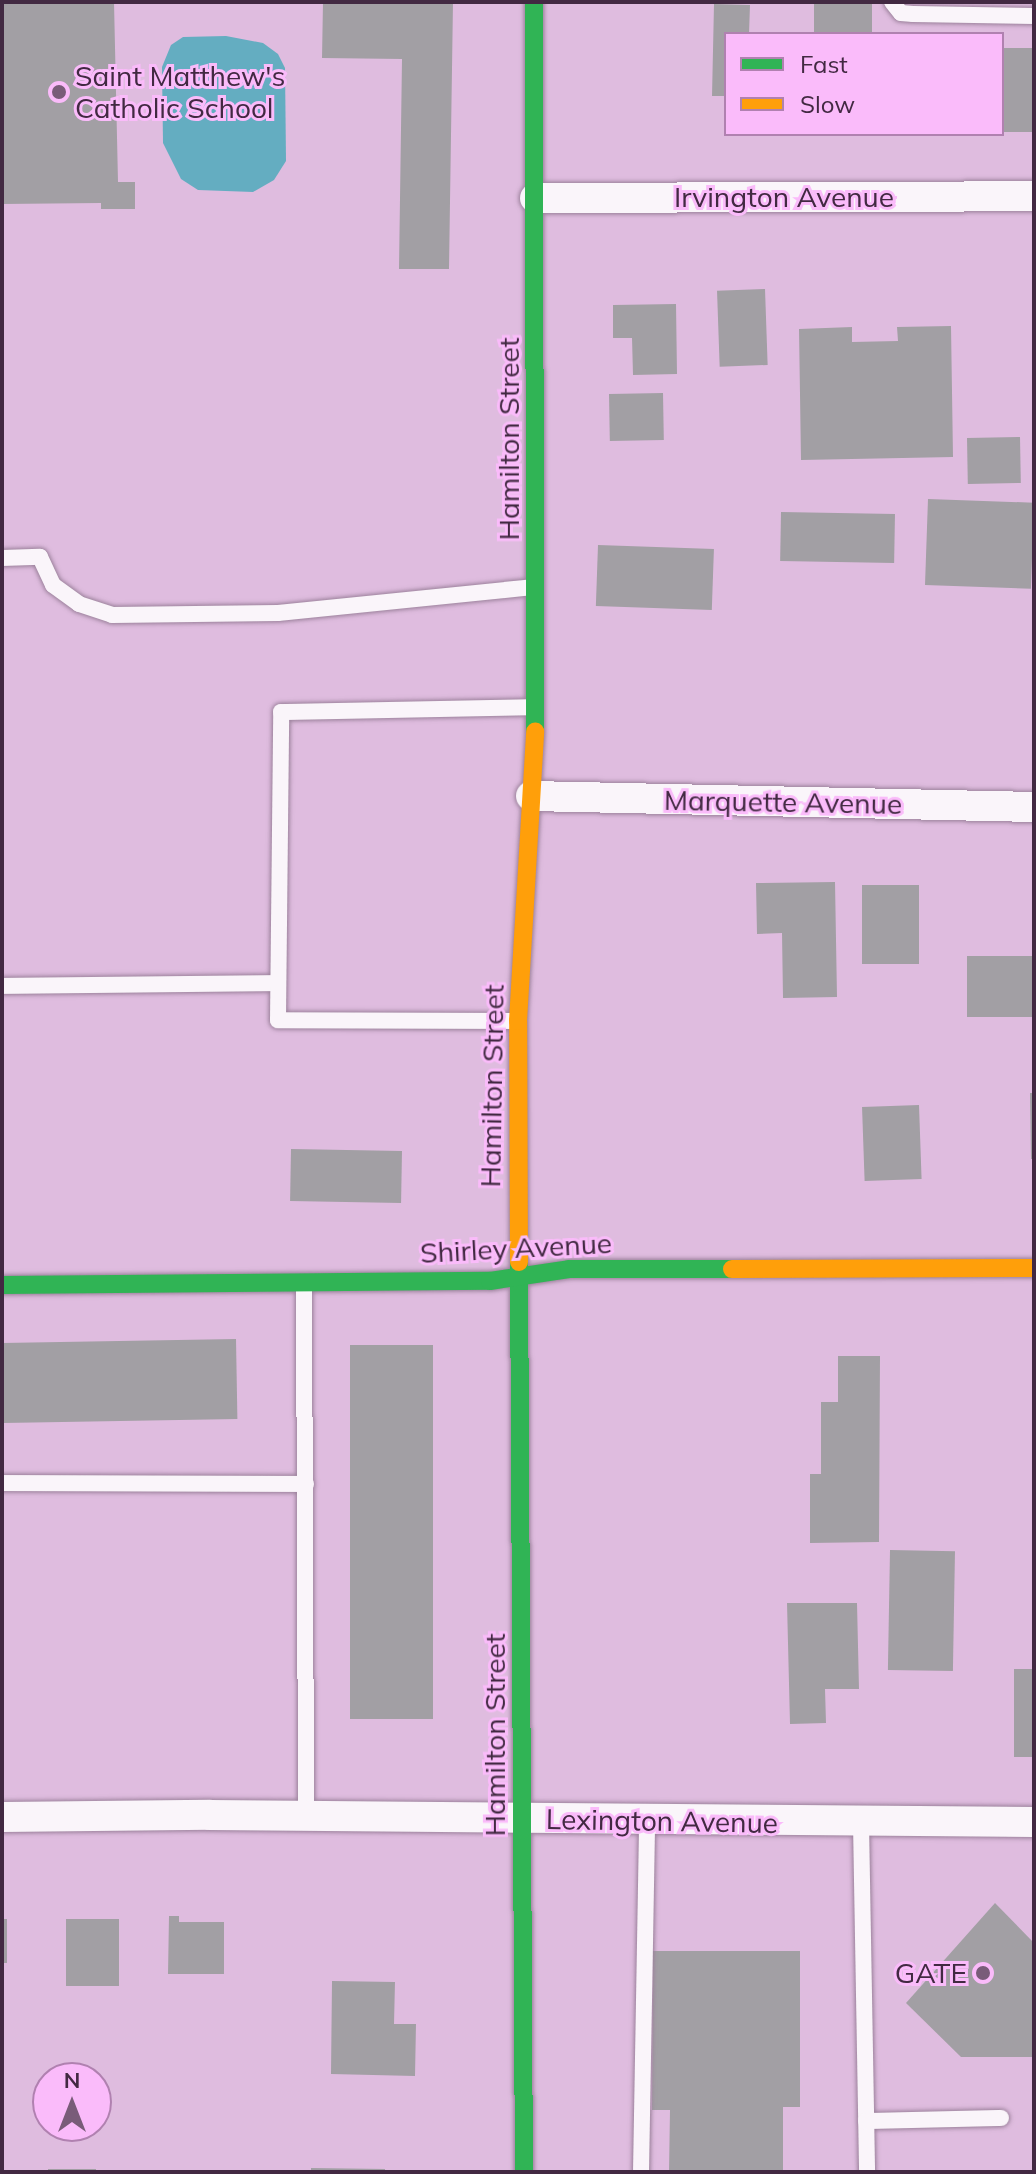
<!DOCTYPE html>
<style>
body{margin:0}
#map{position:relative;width:1036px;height:2174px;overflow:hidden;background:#dfbcdf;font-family:Mulish,sans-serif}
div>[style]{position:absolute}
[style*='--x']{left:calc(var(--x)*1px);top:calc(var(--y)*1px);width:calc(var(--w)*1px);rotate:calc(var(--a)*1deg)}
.water>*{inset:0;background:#64adc1}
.building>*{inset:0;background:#a29fa4;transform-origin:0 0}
.roads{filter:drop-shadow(0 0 2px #9c829c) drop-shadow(0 0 2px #9c829c)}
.lane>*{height:16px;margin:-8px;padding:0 8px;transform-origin:8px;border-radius:8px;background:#faf5fa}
.street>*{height:30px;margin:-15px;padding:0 15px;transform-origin:15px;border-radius:15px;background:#faf5fa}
.fast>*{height:18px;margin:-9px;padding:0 9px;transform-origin:9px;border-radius:9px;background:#30b455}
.slow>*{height:18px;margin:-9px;padding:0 9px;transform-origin:9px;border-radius:9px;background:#ff9f0a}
.dots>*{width:22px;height:22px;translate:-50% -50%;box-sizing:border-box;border:4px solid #fabbfa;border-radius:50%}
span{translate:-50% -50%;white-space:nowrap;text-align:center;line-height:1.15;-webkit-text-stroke:6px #fabbfa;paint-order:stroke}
.poi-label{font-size:28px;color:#422942}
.left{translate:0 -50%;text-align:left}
.right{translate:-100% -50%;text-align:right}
.street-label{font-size:28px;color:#422942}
.frame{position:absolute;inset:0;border:4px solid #422942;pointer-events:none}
.legend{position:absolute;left:724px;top:32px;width:280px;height:104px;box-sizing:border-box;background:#fabbfa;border:2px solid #b081b0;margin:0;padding:10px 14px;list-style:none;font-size:24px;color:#422942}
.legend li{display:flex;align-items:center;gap:16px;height:40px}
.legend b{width:40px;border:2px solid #b081b0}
.north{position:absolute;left:32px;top:2062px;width:80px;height:80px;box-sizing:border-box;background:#fabbfa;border:2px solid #b081b0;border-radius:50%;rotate:0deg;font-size:22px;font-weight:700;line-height:32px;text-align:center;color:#422942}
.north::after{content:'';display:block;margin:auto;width:28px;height:36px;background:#795c79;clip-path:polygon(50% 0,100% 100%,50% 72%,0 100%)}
</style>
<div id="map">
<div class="water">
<i style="clip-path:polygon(226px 36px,263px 43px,278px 54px,285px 68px,286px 161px,274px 180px,253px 192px,198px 190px,181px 179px,163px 143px,162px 67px,171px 45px,183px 37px)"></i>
</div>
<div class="building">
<i style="clip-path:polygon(2px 2px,114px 2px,118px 182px,135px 182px,135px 209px,101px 209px,101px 203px,2px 204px)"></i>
<i style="clip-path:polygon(323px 2px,453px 2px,449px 269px,399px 269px,402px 59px,322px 58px)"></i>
<i style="left:814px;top:2px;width:58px;height:32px"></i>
<i style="clip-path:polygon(714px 4px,750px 5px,749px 34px,726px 34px,726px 96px,712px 96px)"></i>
<i style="left:1034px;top:48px;width:84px;height:32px;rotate:90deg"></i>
<i style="left:765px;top:289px;width:76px;height:48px;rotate:88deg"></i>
<i style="clip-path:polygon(676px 304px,677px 374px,633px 375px,632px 338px,613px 338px,613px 305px)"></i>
<i style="clip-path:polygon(951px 326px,953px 457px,801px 460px,799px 329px,852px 327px,852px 342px,898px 341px,897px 327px)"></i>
<i style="left:663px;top:393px;width:47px;height:54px;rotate:89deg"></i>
<i style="left:1020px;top:437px;width:46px;height:53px;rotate:89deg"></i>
<i style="left:928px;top:499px;width:106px;height:86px;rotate:2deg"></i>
<i style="left:781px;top:512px;width:114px;height:49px;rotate:1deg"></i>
<i style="left:598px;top:545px;width:116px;height:61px;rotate:2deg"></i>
<i style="clip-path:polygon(835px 882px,837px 997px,783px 998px,782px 933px,757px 934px,756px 883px)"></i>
<i style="left:862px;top:885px;width:57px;height:79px"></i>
<i style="left:967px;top:956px;width:67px;height:61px"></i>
<i style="clip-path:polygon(1030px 1093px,1034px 1093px,1034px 1159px,1031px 1159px)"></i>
<i style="left:919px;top:1105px;width:74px;height:57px;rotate:88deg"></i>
<i style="left:291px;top:1149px;width:111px;height:52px;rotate:1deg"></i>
<i style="left:236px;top:1339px;width:80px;height:234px;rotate:89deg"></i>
<i style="left:433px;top:1345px;width:374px;height:83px;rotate:90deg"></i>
<i style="clip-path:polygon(838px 1356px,880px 1356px,879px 1542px,810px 1543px,810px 1474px,821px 1474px,821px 1402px,838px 1402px)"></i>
<i style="left:890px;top:1550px;width:65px;height:120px;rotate:1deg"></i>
<i style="clip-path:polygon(787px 1603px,857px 1603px,859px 1689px,825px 1689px,826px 1723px,790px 1724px)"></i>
<i style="left:1014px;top:1669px;width:20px;height:88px"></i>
<i style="clip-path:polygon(995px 1903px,1034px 1943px,1034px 2057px,961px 2057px,906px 2003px)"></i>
<i style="clip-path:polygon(169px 1916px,179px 1916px,179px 1922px,224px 1922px,224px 1974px,168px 1974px)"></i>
<i style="left:2px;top:1919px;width:5px;height:44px"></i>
<i style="left:66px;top:1919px;width:53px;height:67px"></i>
<i style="clip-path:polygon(653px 1951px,800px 1951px,800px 2107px,783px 2107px,783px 2172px,669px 2172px,670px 2110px,652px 2110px)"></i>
<i style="clip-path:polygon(332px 1981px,395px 1982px,394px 2024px,416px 2024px,415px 2076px,331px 2074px)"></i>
<i style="clip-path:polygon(311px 2168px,385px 2169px,385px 2172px,311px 2172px)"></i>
<i style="left:48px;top:2169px;width:48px;height:3px"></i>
</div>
<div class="roads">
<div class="lane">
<i style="--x:892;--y:2;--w:14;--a:51"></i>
<i style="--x:901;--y:13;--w:12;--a:5"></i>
<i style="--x:913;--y:14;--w:121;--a:0.9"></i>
<i style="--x:2;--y:558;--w:38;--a:-2"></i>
<i style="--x:40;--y:557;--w:31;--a:65"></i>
<i style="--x:53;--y:585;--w:32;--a:36"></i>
<i style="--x:79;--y:604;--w:35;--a:18"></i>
<i style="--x:112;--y:615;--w:166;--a:-0.7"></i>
<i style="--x:278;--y:613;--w:256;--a:-5.8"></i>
<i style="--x:2;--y:986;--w:275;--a:-0.6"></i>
<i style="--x:518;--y:1021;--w:240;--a:-179.8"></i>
<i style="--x:278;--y:1020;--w:308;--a:-89.4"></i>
<i style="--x:281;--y:712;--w:253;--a:-1.1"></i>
<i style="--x:304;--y:1285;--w:531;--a:89.78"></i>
<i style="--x:2;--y:1483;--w:304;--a:0.2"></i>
<i style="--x:861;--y:1823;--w:349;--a:89"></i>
<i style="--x:866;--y:2121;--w:135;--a:-1.3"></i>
<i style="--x:641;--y:2172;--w:351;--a:-89"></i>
</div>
<div class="street">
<i style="--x:535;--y:198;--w:499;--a:-0.2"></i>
<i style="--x:531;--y:796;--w:503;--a:1.25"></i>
<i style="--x:2;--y:1817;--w:208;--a:-0.6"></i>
<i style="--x:210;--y:1815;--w:824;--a:0.49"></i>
</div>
<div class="fast">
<i style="--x:534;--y:2;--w:729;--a:89.92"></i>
<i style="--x:519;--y:1262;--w:910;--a:89.69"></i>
<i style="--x:2;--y:1285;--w:488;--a:-0.5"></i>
<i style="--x:490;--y:1281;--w:80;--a:-8.6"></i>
<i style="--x:569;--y:1269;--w:163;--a:0"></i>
</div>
<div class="slow">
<i style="--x:519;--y:1262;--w:241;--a:-90.2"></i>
<i style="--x:518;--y:1021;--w:290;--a:-86.6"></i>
<i style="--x:732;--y:1269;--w:302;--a:-0.2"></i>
</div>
</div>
<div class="dots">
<i style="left:59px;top:92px;background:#795c79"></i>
<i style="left:983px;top:1973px;background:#795c79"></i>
</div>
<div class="poi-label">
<span class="left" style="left:75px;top:92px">Saint Matthew's<br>Catholic School</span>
<span class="right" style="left:967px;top:1973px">GATE</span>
</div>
<div class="street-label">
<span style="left:784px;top:197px">Irvington Avenue</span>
<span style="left:509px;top:439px;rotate:-90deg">Hamilton Street</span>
<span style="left:783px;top:802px;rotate:1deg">Marquette Avenue</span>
<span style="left:492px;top:1086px;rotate:-89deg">Hamilton Street</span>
<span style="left:516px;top:1248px;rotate:-3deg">Shirley Avenue</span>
<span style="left:495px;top:1735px;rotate:-90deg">Hamilton Street</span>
<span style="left:662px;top:1821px;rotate:1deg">Lexington Avenue</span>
</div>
<div class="frame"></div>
<ul class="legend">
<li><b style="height:10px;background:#30b455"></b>Fast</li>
<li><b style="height:10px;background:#ff9f0a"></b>Slow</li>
</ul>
<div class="north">N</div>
</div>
